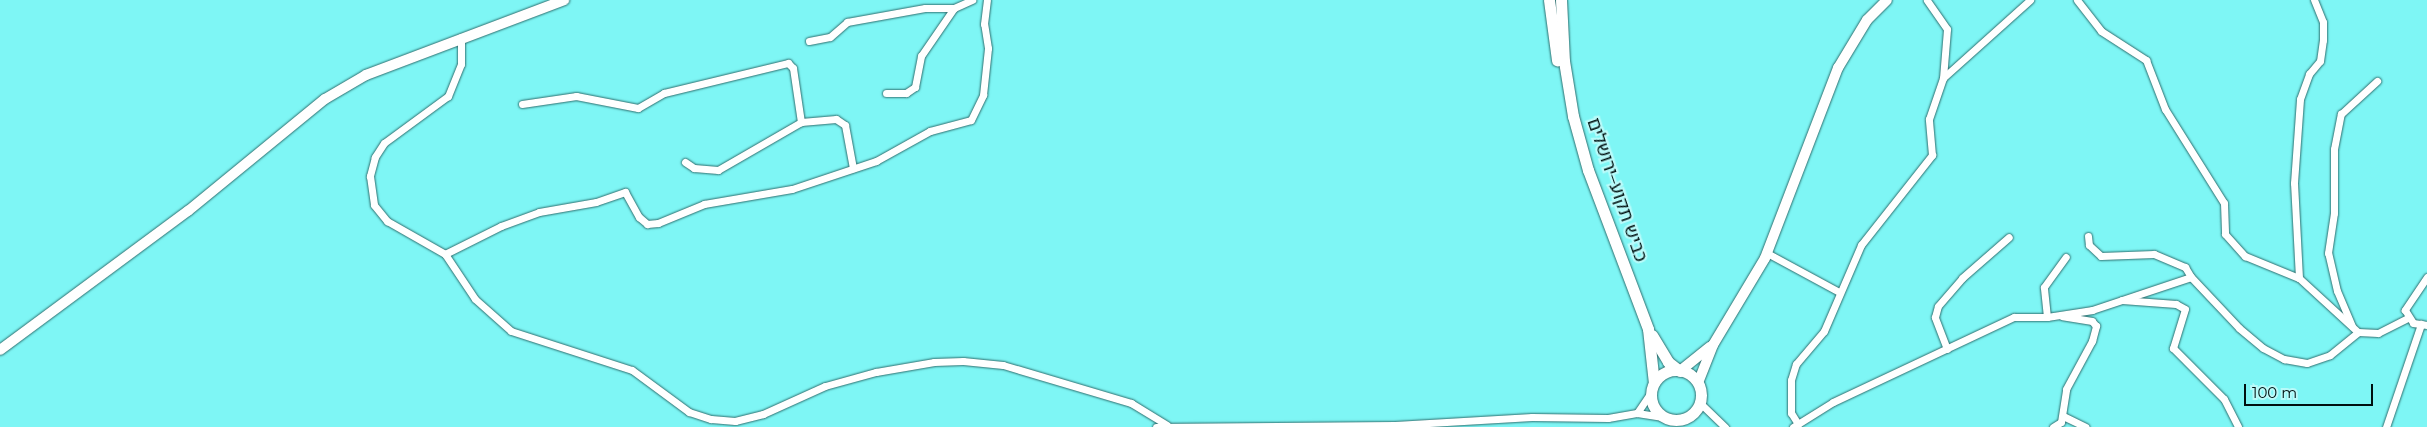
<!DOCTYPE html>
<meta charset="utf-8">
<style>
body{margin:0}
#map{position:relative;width:2427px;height:427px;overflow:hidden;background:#7ef6f5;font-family:Montserrat,"Noto Sans Hebrew",sans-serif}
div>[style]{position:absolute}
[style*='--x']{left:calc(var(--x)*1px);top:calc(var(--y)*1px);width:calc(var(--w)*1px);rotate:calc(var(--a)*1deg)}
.roads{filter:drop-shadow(0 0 1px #2e6e6e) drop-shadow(0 0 1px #2e6e6e)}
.street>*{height:7px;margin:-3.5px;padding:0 3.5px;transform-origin:3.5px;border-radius:3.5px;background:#fff}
.secondary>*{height:10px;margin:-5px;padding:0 5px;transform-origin:5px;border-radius:5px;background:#fff}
.primary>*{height:11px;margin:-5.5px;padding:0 5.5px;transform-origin:5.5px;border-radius:5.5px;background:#fff}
.primary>.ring{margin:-5.5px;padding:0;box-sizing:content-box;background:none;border:11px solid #fff;border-radius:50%}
span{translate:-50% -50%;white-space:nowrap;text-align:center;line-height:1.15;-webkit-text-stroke:4.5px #b9fbfa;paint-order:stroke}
.street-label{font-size:18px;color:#001010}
.scale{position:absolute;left:2244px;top:384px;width:129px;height:22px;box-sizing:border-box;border:2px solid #001010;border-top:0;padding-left:6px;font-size:15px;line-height:18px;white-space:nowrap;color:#001010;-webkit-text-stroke:4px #b9fbfa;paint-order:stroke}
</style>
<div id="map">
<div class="roads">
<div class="street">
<i style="--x:2077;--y:0;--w:39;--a:52"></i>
<i style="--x:2101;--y:31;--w:54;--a:32.8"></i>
<i style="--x:2146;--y:60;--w:53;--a:68.8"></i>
<i style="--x:2165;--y:109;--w:111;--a:57.9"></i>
<i style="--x:2224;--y:203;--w:31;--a:88"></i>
<i style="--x:2225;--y:234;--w:30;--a:48"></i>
<i style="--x:2245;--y:256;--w:58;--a:22.2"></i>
<i style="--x:2299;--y:278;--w:80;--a:42.5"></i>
<i style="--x:461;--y:37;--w:27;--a:90"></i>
<i style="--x:461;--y:64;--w:35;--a:112"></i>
<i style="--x:448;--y:96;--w:79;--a:143.7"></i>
<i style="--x:384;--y:143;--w:17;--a:123"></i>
<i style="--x:375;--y:157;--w:20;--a:105"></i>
<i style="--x:370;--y:176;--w:29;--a:82"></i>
<i style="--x:374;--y:205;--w:21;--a:51"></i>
<i style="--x:387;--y:221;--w:67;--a:29.6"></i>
<i style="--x:445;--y:254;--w:63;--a:-26.6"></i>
<i style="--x:501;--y:226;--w:40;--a:-20.2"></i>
<i style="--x:539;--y:212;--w:58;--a:-10"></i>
<i style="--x:596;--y:202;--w:31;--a:-19"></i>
<i style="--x:625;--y:192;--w:29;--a:61"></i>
<i style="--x:639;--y:217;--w:11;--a:41"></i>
<i style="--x:647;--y:224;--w:11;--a:-5"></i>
<i style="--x:658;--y:223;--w:50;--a:-22.4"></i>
<i style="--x:704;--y:204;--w:89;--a:-9.7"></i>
<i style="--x:792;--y:189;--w:89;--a:-18.4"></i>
<i style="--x:876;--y:161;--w:62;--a:-29.1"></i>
<i style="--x:930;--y:131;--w:42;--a:-15"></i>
<i style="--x:971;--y:120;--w:28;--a:-64"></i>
<i style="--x:983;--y:95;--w:47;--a:-83.9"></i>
<i style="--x:988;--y:48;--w:24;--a:-99"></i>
<i style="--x:984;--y:24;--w:24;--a:-83"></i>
<i style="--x:809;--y:41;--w:21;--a:-11"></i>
<i style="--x:830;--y:37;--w:23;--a:-41"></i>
<i style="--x:847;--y:22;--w:79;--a:-10.2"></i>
<i style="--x:925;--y:8;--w:29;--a:0"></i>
<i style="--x:1943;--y:78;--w:117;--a:-41.9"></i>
<i style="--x:886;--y:93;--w:20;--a:0"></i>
<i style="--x:906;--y:93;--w:11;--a:-34"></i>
<i style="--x:915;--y:87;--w:32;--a:-79"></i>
<i style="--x:921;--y:56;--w:58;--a:-55.5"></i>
<i style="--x:954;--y:8;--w:20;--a:-24"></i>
<i style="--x:522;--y:104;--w:55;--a:-8.4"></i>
<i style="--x:576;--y:96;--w:63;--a:11"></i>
<i style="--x:638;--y:108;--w:30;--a:-30"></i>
<i style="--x:664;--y:93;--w:128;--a:-13.6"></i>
<i style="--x:788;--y:63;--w:7;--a:45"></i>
<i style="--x:793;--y:68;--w:55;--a:81.6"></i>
<i style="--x:685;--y:162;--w:11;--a:34"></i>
<i style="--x:694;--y:168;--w:24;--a:5"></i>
<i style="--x:718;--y:170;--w:96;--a:-30"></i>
<i style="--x:801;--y:122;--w:35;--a:-5"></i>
<i style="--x:836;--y:119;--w:11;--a:34"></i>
<i style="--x:845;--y:125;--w:44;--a:79.5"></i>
<i style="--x:2088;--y:236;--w:9;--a:84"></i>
<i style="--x:2089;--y:245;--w:16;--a:43"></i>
<i style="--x:2101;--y:256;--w:53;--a:-2.2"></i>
<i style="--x:2154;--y:254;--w:34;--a:23"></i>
<i style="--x:2185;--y:267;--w:12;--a:59"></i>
<i style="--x:1767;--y:253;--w:82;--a:28.4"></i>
<i style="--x:445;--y:254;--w:54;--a:56.3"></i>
<i style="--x:475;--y:299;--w:48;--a:41.6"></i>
<i style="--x:511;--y:331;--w:127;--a:17.9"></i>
<i style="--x:632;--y:370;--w:71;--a:36.4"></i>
<i style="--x:689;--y:412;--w:23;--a:18"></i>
<i style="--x:711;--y:419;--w:24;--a:5"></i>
<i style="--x:735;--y:421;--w:29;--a:-14"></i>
<i style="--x:763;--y:414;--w:68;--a:-24.3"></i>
<i style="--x:825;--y:386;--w:53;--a:-15.4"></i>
<i style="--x:876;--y:372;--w:59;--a:-9.8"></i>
<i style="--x:934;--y:362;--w:29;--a:-2"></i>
<i style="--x:963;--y:361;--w:40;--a:5.7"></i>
<i style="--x:1003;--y:365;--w:134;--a:16.5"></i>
<i style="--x:1131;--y:403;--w:42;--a:31.4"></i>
<i style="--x:2427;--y:277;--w:40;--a:124"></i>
<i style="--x:2405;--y:310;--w:15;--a:58"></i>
<i style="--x:2413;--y:323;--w:14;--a:8"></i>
<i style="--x:2299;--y:278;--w:95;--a:-93"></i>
<i style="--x:2294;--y:183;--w:84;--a:-85.9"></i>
<i style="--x:2300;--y:99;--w:27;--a:-70"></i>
<i style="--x:2309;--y:74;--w:17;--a:-50"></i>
<i style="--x:2320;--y:61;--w:21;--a:-82"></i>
<i style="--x:2323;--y:40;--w:18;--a:-90"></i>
<i style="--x:2323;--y:22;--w:24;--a:-112"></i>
<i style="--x:2122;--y:300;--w:54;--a:4.2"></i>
<i style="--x:2176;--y:304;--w:10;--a:29"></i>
<i style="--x:2185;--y:309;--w:41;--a:107.1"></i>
<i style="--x:2173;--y:348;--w:72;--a:45"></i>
<i style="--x:2224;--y:399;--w:31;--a:63"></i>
<i style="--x:2047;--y:317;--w:30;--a:-96"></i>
<i style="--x:2044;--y:287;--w:37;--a:-54"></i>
<i style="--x:2352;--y:326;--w:38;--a:-113"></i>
<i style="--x:2337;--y:291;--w:39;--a:-103"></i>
<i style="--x:2328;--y:253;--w:40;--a:-81.5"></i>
<i style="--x:2334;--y:213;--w:64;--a:-90"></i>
<i style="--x:2334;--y:149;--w:36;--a:-79"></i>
<i style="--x:2341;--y:114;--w:49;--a:-42.5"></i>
<i style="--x:1947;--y:349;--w:34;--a:-111"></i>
<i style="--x:1935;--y:317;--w:11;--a:-75"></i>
<i style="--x:1938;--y:306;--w:37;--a:-49"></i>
<i style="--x:1962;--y:278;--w:62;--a:-41.1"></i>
<i style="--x:1700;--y:403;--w:35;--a:44"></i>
<i style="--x:1637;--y:413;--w:27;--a:-56"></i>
<i style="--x:2063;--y:416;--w:25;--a:26"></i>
<i style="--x:1798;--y:424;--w:13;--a:-122"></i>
<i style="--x:1791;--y:413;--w:33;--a:-90"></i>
<i style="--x:1791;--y:380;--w:17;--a:-73"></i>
<i style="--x:1796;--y:364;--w:43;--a:-49.7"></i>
<i style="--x:1824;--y:331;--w:94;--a:-66.7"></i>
<i style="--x:1861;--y:245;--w:115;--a:-51.7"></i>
<i style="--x:1932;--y:155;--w:36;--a:-95"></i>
<i style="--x:1929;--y:119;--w:43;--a:-71.1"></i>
<i style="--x:1943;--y:78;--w:49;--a:-85.3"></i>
<i style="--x:1947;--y:29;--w:35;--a:-125"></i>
<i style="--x:1156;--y:427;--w:239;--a:-0.5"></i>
<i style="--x:1395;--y:425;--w:137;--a:-3.3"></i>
<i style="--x:1532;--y:417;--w:76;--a:0.8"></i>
<i style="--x:1608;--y:418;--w:29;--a:-10"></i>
<i style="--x:1637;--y:413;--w:26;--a:9"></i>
<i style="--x:1793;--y:427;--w:47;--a:-32"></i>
<i style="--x:1833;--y:402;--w:200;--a:-25.2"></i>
<i style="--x:2014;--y:317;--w:33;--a:0"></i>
<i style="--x:2047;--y:317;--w:46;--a:-8.8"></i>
<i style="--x:2092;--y:310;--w:104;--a:-18.4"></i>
<i style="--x:2191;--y:277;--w:70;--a:46.7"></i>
<i style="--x:2239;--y:328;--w:31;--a:40"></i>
<i style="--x:2263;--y:348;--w:24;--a:28"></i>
<i style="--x:2284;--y:359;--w:23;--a:10"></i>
<i style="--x:2307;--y:363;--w:24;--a:-19"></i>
<i style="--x:2330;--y:355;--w:36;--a:-39"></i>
<i style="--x:2358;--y:332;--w:20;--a:3"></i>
<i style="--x:2378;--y:333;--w:33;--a:-27"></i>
<i style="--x:2053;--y:427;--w:9;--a:-32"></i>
<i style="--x:2061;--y:422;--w:33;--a:-81"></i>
<i style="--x:2066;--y:389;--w:55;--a:-61.6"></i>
<i style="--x:2092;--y:341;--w:16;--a:-75"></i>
<i style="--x:2096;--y:326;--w:6;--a:-129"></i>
<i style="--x:2092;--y:321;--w:30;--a:-171"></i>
<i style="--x:2386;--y:427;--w:109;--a:-71.2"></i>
</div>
<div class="secondary">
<i style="--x:0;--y:350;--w:234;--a:-36.5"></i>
<i style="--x:188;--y:211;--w:177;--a:-39.3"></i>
<i style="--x:325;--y:99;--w:48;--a:-30.3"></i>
<i style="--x:366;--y:75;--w:212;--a:-20.7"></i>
<i style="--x:1680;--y:371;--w:38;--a:-39"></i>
<i style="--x:1698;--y:383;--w:41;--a:-68.5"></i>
<i style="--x:1713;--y:345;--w:101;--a:-59.1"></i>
<i style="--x:1765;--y:258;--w:204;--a:-69"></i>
<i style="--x:1838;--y:68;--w:56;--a:-58.9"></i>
<i style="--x:1867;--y:20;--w:28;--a:-45"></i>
</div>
<div class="primary">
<i style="--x:1549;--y:0;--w:61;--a:82.4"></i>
<i style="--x:1561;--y:0;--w:61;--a:87.2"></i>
<i style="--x:1564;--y:61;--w:56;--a:80.7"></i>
<i style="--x:1573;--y:116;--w:56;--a:74.5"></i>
<i style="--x:1588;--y:170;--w:170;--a:69.3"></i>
<i style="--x:1648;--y:329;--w:54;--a:83.7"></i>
<i style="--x:1652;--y:335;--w:31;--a:59"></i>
<i style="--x:1668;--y:362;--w:15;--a:37"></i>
<i class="ring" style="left:1651px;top:370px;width:39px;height:39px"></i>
</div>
</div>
<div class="street-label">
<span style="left:1617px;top:190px;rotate:71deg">כביש תקוע–ירושלים</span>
</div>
<div class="scale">100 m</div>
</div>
